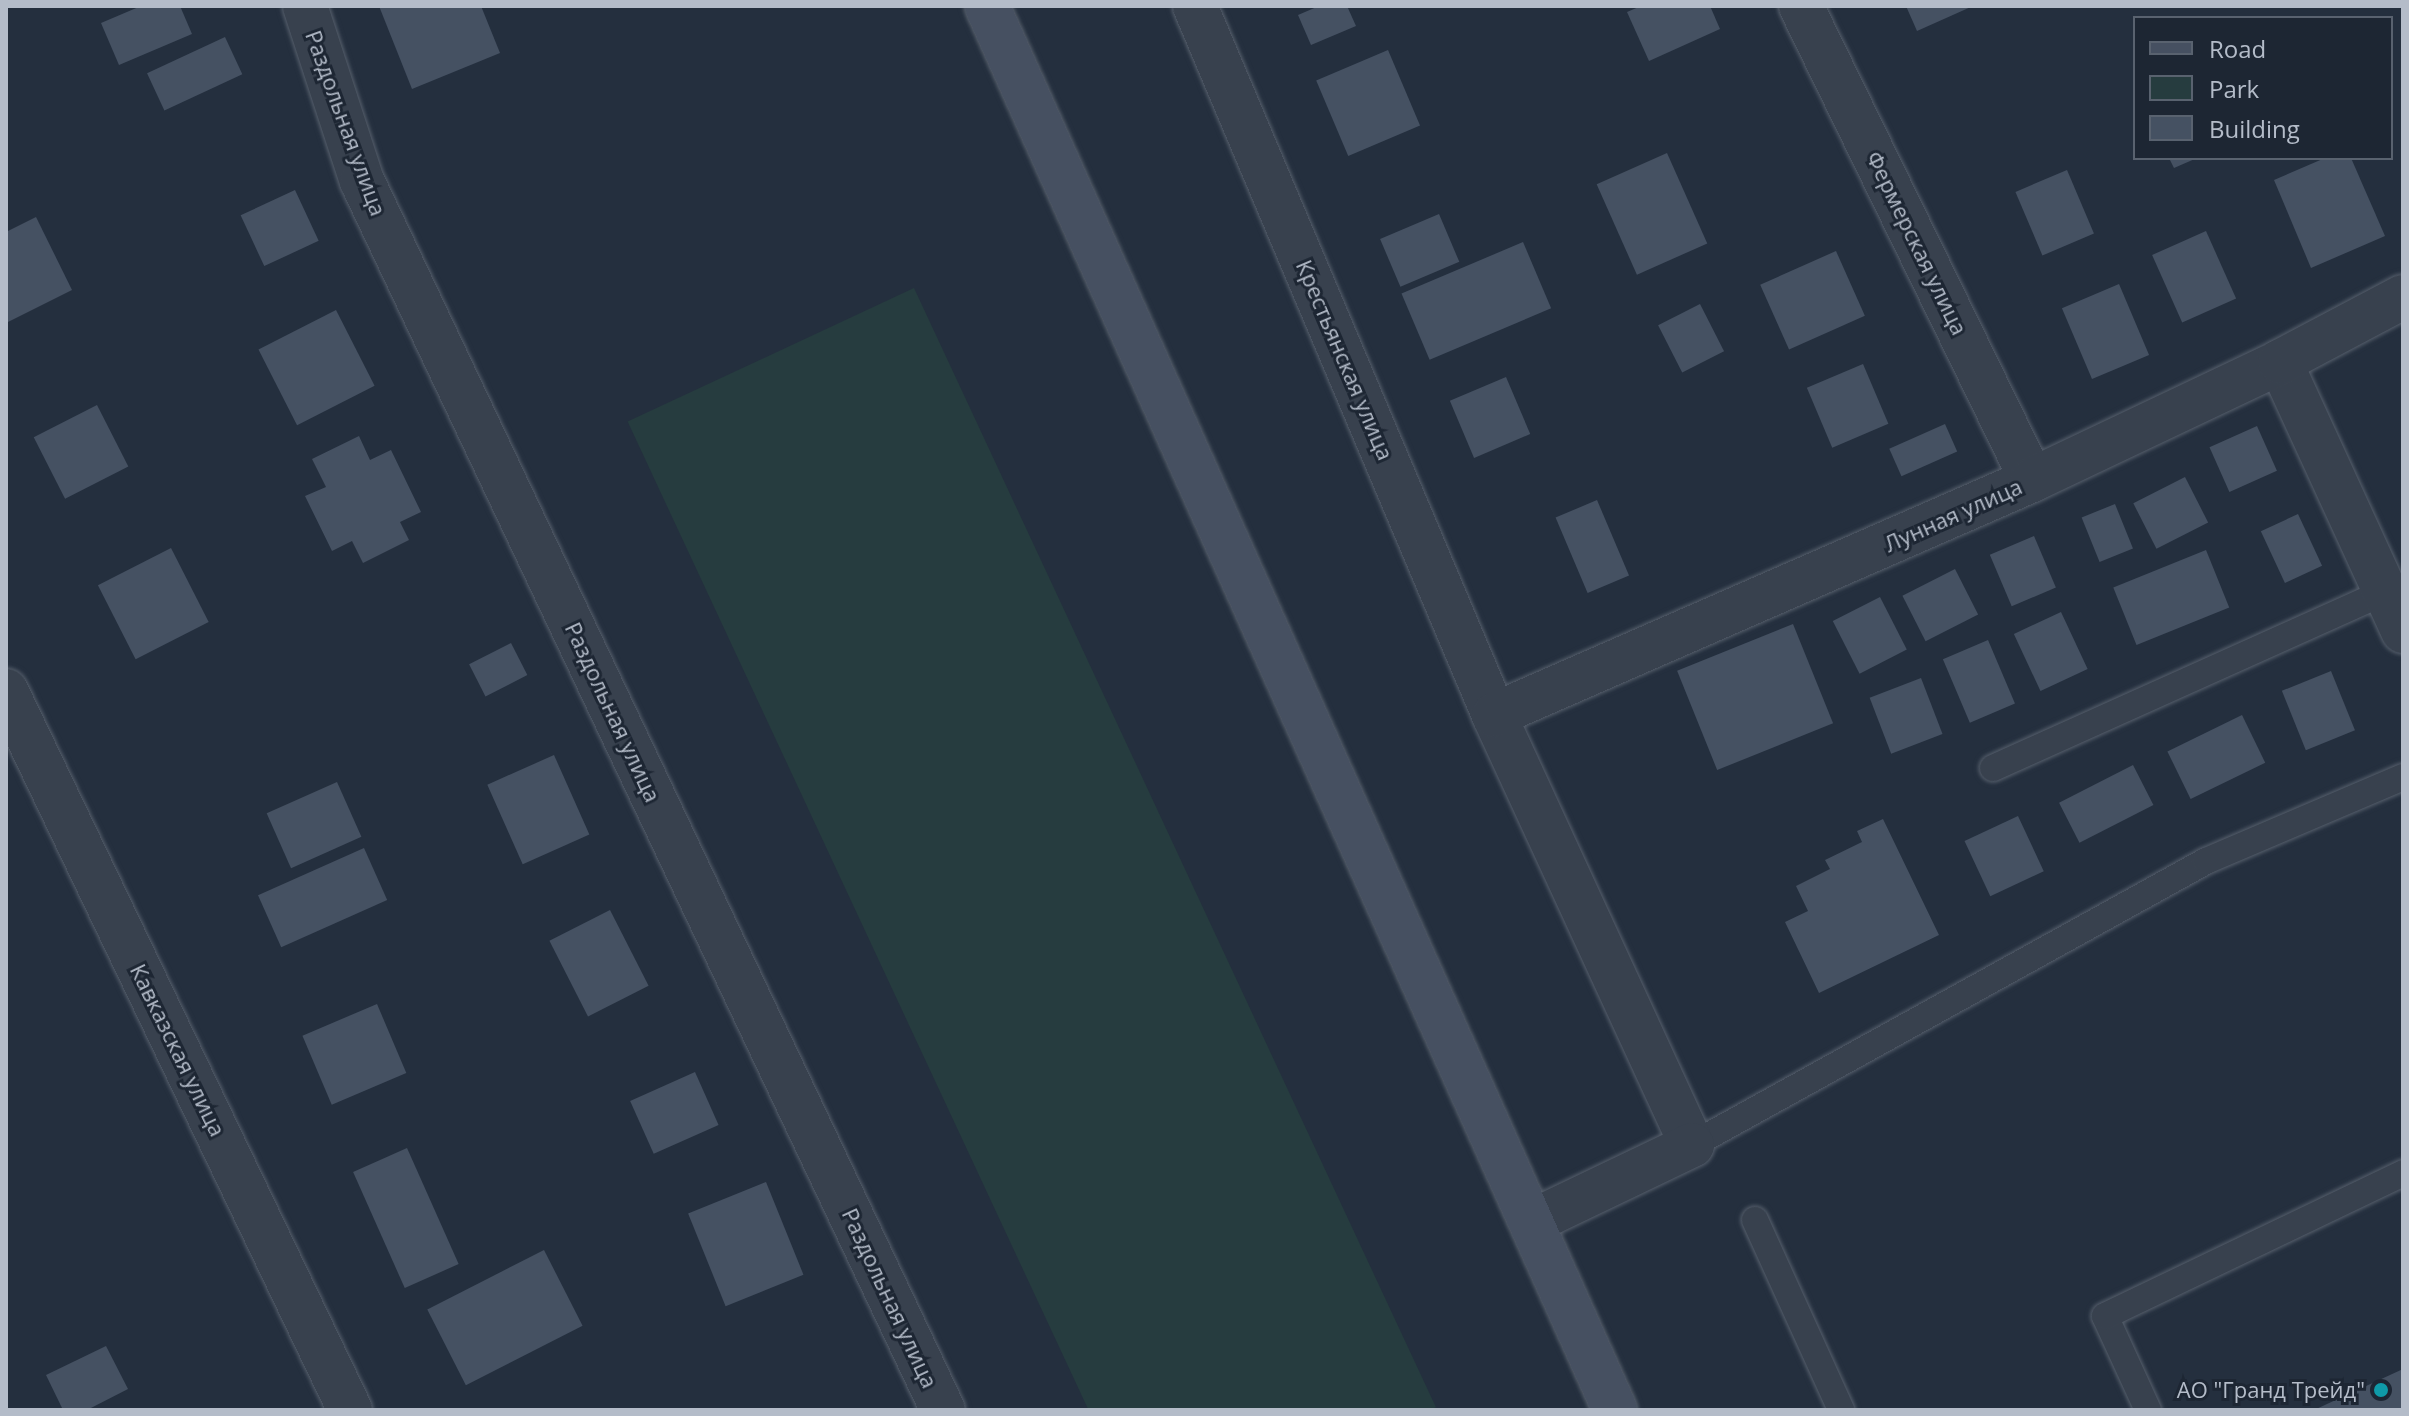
<!DOCTYPE html>
<meta charset="utf-8">
<style>
body{margin:0}
#map{position:relative;width:2409px;height:1416px;overflow:hidden;background:#242f3e;font-family:"Open Sans",sans-serif}
div>[style]{position:absolute}
[style*='--x']{left:calc(var(--x)*1px);top:calc(var(--y)*1px);width:calc(var(--w)*1px);rotate:calc(var(--a)*1deg)}
.green>*{inset:0;background:#263c3f;transform-origin:0 0}
.building>*{inset:0;background:#455162;transform-origin:0 0}
.roads{filter:drop-shadow(0 0 2px #565f6c) drop-shadow(0 0 2px #565f6c)}
.lane>*{height:26px;margin:-13px;padding:0 13px;transform-origin:13px;border-radius:13px;background:#38414e}
.street>*{height:44px;margin:-22px;padding:0 22px;transform-origin:22px;border-radius:22px;background:#38414e}
.secondary>*{height:44px;margin:-22px;padding:0 22px;transform-origin:22px;border-radius:22px;background:#465061}
.dots>*{width:22px;height:22px;translate:-50% -50%;box-sizing:border-box;border:4px solid #1d2633;border-radius:50%}
span{translate:-50% -50%;white-space:nowrap;text-align:center;line-height:1.15;-webkit-text-stroke:6px #1d2633;paint-order:stroke}
.street-label{font-size:22px;color:#b4bcc9}
.poi-label{font-size:22px;color:#b4bcc9}
.right{translate:-100% -50%;text-align:right}
.frame{position:absolute;inset:0;border:8px solid #b4bcc9;pointer-events:none}
.legend{position:absolute;left:2133px;top:16px;width:260px;height:144px;box-sizing:border-box;background:#1d2633;border:2px solid #59626f;margin:0;padding:10px 14px;list-style:none;font-size:24px;color:#b4bcc9}
.legend li{display:flex;align-items:center;gap:16px;height:40px}
.legend b{width:40px;border:2px solid #59626f}
</style>
<div id="map">
<div class="green">
<i style="left:914px;top:288px;width:1235px;height:316px;rotate:65deg"></i>
</div>
<div class="building">
<i style="clip-path:polygon(141px 6px,180px 6px,192px 34px,119px 65px,101px 23px)"></i>
<i style="clip-path:polygon(379px 6px,481px 6px,500px 53px,412px 89px)"></i>
<i style="clip-path:polygon(1319px 6px,1347px 6px,1356px 26px,1311px 45px,1298px 15px)"></i>
<i style="clip-path:polygon(1641px 6px,1710px 6px,1720px 29px,1649px 61px,1627px 12px)"></i>
<i style="clip-path:polygon(1906px 6px,1973px 6px,1917px 31px)"></i>
<i style="left:225px;top:37px;width:41px;height:86px;rotate:65deg"></i>
<i style="left:1388px;top:50px;width:82px;height:78px;rotate:67deg"></i>
<i style="left:1667px;top:153px;width:99px;height:77px;rotate:66deg"></i>
<i style="clip-path:polygon(2169px 158px,2197px 158px,2174px 168px)"></i>
<i style="clip-path:polygon(2325px 158px,2351px 158px,2385px 236px,2311px 268px,2274px 180px)"></i>
<i style="left:2067px;top:170px;width:69px;height:56px;rotate:67deg"></i>
<i style="left:295px;top:190px;width:56px;height:60px;rotate:65deg"></i>
<i style="left:1439px;top:214px;width:52px;height:64px;rotate:67deg"></i>
<i style="clip-path:polygon(36px 217px,72px 290px,6px 323px,6px 232px)"></i>
<i style="left:2206px;top:231px;width:74px;height:59px;rotate:66deg"></i>
<i style="left:1523px;top:242px;width:72px;height:132px;rotate:67deg"></i>
<i style="left:1836px;top:251px;width:71px;height:83px;rotate:66deg"></i>
<i style="left:2119px;top:284px;width:77px;height:62px;rotate:67deg"></i>
<i style="left:1700px;top:304px;width:53px;height:47px;rotate:63deg"></i>
<i style="left:336px;top:310px;width:85px;height:87px;rotate:63deg"></i>
<i style="left:1863px;top:364px;width:65px;height:61px;rotate:67deg"></i>
<i style="left:1506px;top:377px;width:62px;height:61px;rotate:67deg"></i>
<i style="left:97px;top:405px;width:69px;height:71px;rotate:63deg"></i>
<i style="left:1945px;top:424px;width:30px;height:61px;rotate:66deg"></i>
<i style="left:2257px;top:426px;width:49px;height:52px;rotate:66deg"></i>
<i style="clip-path:polygon(359px 436px,370px 460px,391px 450px,421px 512px,400px 522px,409px 540px,363px 563px,352px 541px,332px 551px,305px 496px,326px 487px,312px 459px)"></i>
<i style="left:2185px;top:477px;width:51px;height:58px;rotate:63deg"></i>
<i style="left:1597px;top:500px;width:82px;height:45px;rotate:67deg"></i>
<i style="left:2115px;top:504px;width:48px;height:36px;rotate:68deg"></i>
<i style="left:2298px;top:514px;width:57px;height:41px;rotate:65deg"></i>
<i style="left:2034px;top:536px;width:56px;height:48px;rotate:67deg"></i>
<i style="left:171px;top:548px;width:83px;height:82px;rotate:63deg"></i>
<i style="left:2206px;top:550px;width:62px;height:100px;rotate:68deg"></i>
<i style="left:1955px;top:569px;width:51px;height:59px;rotate:63deg"></i>
<i style="left:1880px;top:597px;width:59px;height:53px;rotate:63deg"></i>
<i style="left:2061px;top:612px;width:63px;height:52px;rotate:65deg"></i>
<i style="left:1793px;top:624px;width:107px;height:125px;rotate:68deg"></i>
<i style="left:1988px;top:640px;width:69px;height:49px;rotate:67deg"></i>
<i style="left:511px;top:643px;width:36px;height:47px;rotate:63deg"></i>
<i style="left:2331px;top:671px;width:64px;height:53px;rotate:68deg"></i>
<i style="left:1921px;top:678px;width:60px;height:55px;rotate:69deg"></i>
<i style="left:2242px;top:715px;width:53px;height:83px;rotate:64deg"></i>
<i style="left:554px;top:755px;width:87px;height:73px;rotate:66deg"></i>
<i style="left:2133px;top:765px;width:45px;height:83px;rotate:63deg"></i>
<i style="left:337px;top:782px;width:60px;height:77px;rotate:66deg"></i>
<i style="left:2018px;top:816px;width:61px;height:59px;rotate:65deg"></i>
<i style="clip-path:polygon(1883px 819px,1939px 935px,1819px 993px,1785px 922px,1808px 911px,1796px 886px,1830px 869px,1825px 860px,1862px 842px,1857px 831px)"></i>
<i style="left:364px;top:848px;width:57px;height:116px;rotate:66deg"></i>
<i style="left:610px;top:910px;width:85px;height:68px;rotate:63deg"></i>
<i style="left:377px;top:1004px;width:75px;height:81px;rotate:67deg"></i>
<i style="left:695px;top:1072px;width:58px;height:71px;rotate:66deg"></i>
<i style="left:407px;top:1148px;width:127px;height:59px;rotate:66deg"></i>
<i style="left:766px;top:1182px;width:100px;height:84px;rotate:68deg"></i>
<i style="left:544px;top:1250px;width:85px;height:131px;rotate:63deg"></i>
<i style="clip-path:polygon(106px 1346px,128px 1389px,87px 1410px,63px 1410px,46px 1375px)"></i>
<i style="clip-path:polygon(2403px 1369px,2403px 1410px,2314px 1410px)"></i>
</div>
<div class="roads">
<div class="lane">
<i style="--x:1993;--y:768;--w:430;--a:-24.2"></i>
<i style="--x:1692;--y:1145;--w:587;--a:-28.92"></i>
<i style="--x:2206;--y:861;--w:214;--a:-23.1"></i>
<i style="--x:1755;--y:1220;--w:209;--a:65.6"></i>
<i style="--x:2148;--y:1410;--w:103;--a:-114.6"></i>
<i style="--x:2105;--y:1316;--w:331;--a:-25.6"></i>
</div>
<div class="street">
<i style="--x:305;--y:6;--w:184;--a:72"></i>
<i style="--x:362;--y:181;--w:1359;--a:64.7"></i>
<i style="--x:1195;--y:6;--w:769;--a:67.13"></i>
<i style="--x:1494;--y:715;--w:473;--a:65.3"></i>
<i style="--x:1692;--y:1145;--w:178;--a:154.4"></i>
<i style="--x:1801;--y:6;--w:527;--a:64.02"></i>
<i style="--x:2280;--y:362;--w:296;--a:65.4"></i>
<i style="--x:6;--y:691;--w:797;--a:64.43"></i>
<i style="--x:1494;--y:715;--w:587;--a:-23.6"></i>
<i style="--x:2032;--y:480;--w:275;--a:-25.4"></i>
<i style="--x:2280;--y:362;--w:139;--a:-27.9"></i>
</div>
<div class="secondary">
<i style="--x:987;--y:6;--w:1538;--a:65.9"></i>
</div>
</div>
<div class="dots">
<i style="left:2381px;top:1390px;background:#0f9aa8"></i>
</div>
<div class="street-label">
<span style="left:346px;top:123px;rotate:70deg">Раздольная улица</span>
<span style="left:1917px;top:243px;rotate:64deg">Фермерская улица</span>
<span style="left:1345px;top:360px;rotate:67deg">Крестьянская улица</span>
<span style="left:1953px;top:515px;rotate:-24deg">Лунная улица</span>
<span style="left:613px;top:712px;rotate:65deg">Раздольная улица</span>
<span style="left:178px;top:1050px;rotate:64deg">Кавказская улица</span>
<span style="left:890px;top:1298px;rotate:65deg">Раздольная улица</span>
</div>
<div class="poi-label">
<span class="right" style="left:2365px;top:1390px">АО "Гранд Трейд"</span>
</div>
<div class="frame"></div>
<ul class="legend">
<li><b style="height:10px;background:#465061"></b>Road</li>
<li><b style="height:22px;background:#263c3f"></b>Park</li>
<li><b style="height:22px;background:#455162"></b>Building</li>
</ul>
</div>
